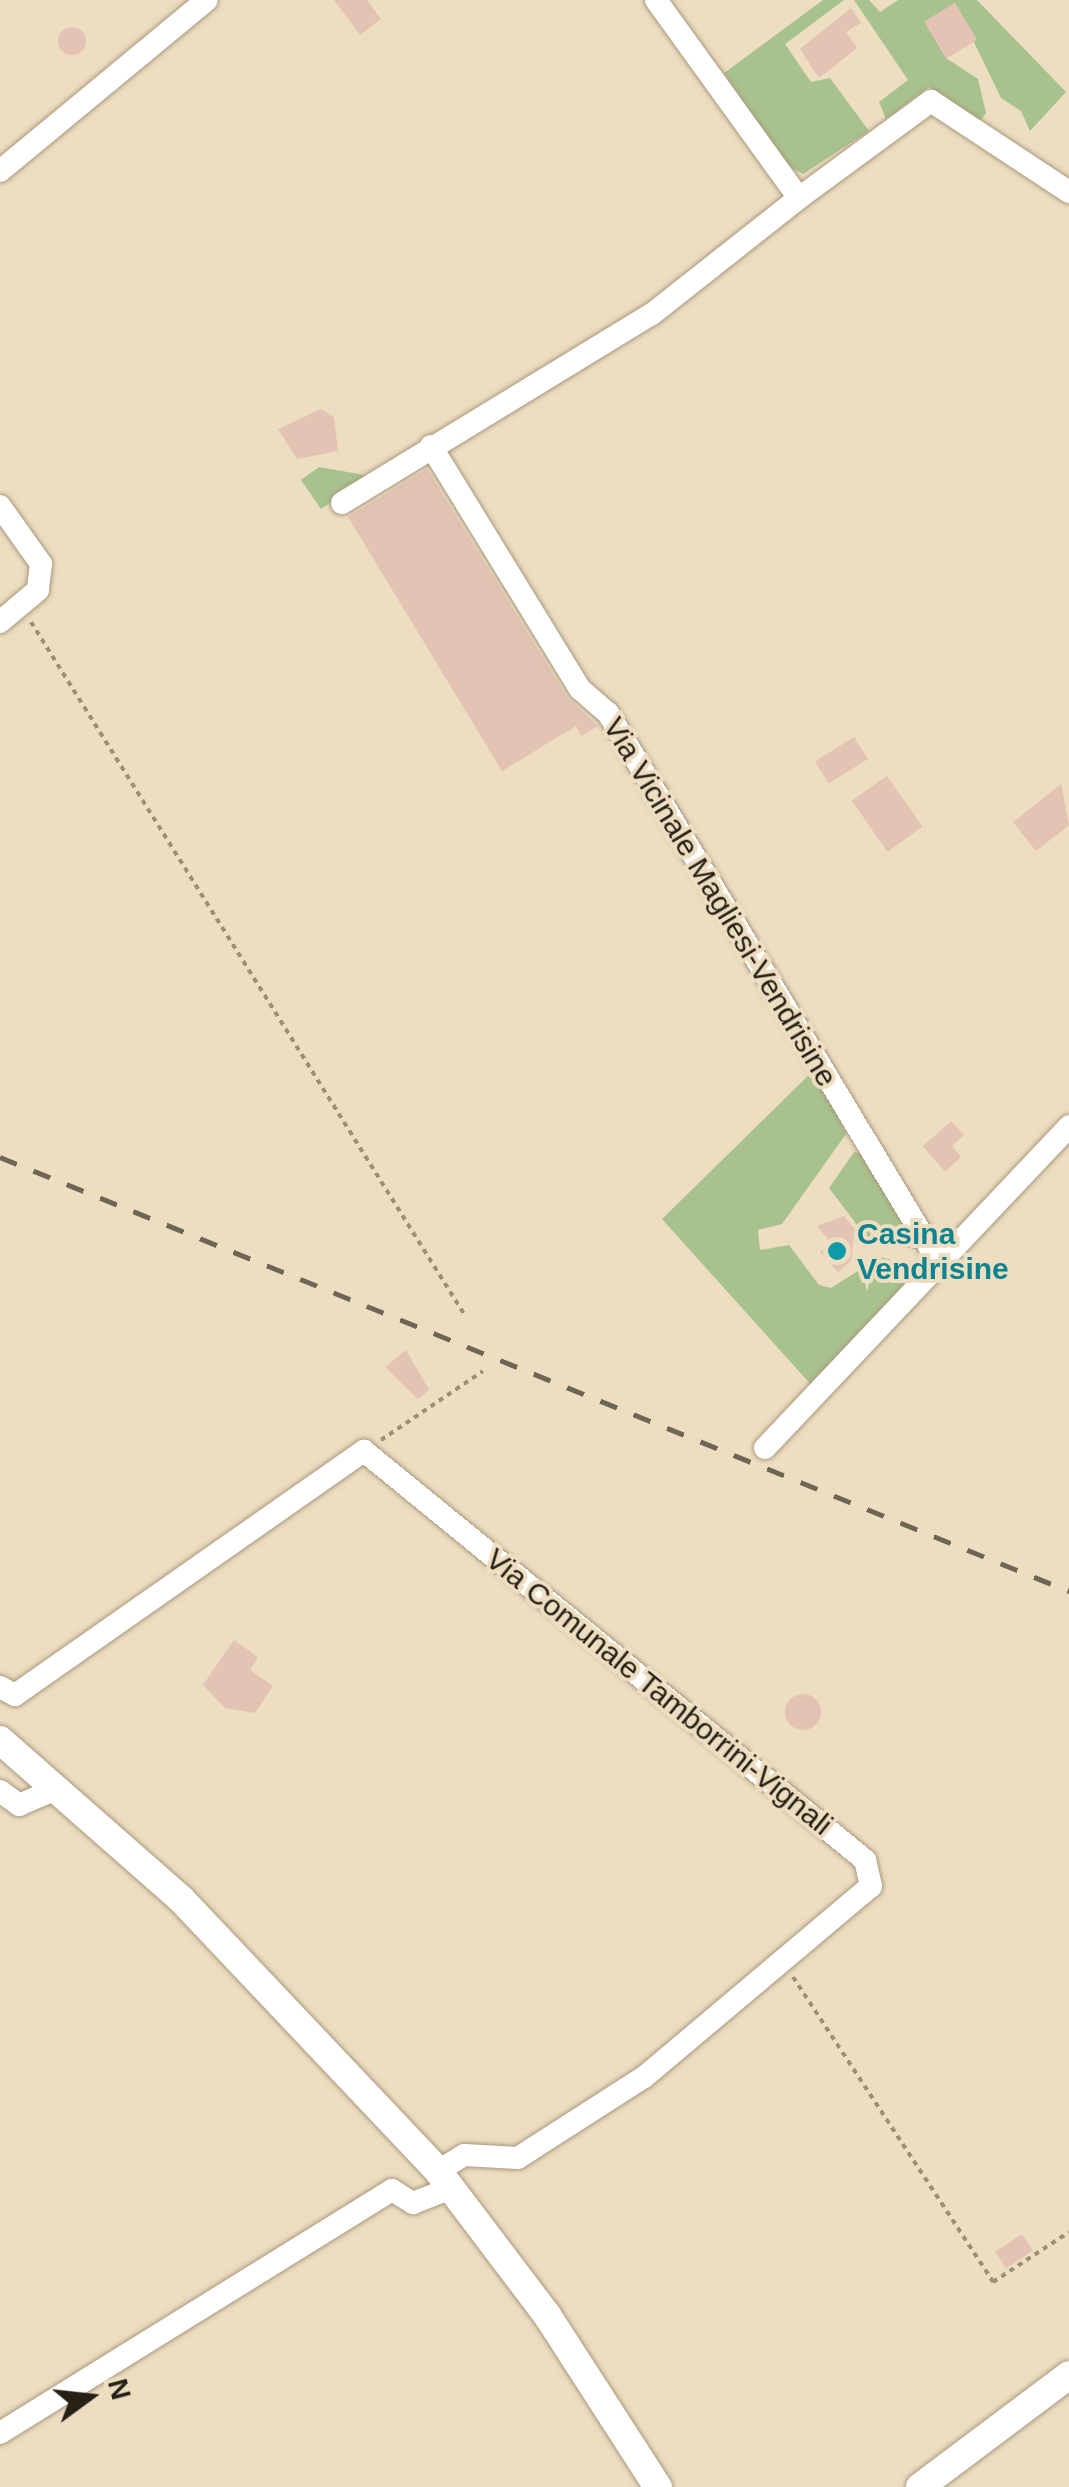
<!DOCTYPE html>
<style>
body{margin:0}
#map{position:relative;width:1069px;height:2487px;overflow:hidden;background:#edddc1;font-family:Arial,sans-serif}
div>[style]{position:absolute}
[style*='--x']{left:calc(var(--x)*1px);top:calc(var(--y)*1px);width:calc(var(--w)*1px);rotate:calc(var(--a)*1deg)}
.green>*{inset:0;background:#a8c28d}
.building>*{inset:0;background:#e2c3b4;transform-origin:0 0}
.round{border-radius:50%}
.path>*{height:4px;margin-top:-2px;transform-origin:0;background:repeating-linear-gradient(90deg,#9b8f7a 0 5px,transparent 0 10px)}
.roads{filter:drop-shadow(0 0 2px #a8997f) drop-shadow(0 0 2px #a8997f)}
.minor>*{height:22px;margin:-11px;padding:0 11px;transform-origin:11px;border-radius:11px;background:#fff}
.major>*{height:28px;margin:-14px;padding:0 14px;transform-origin:14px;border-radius:14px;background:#fff}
.rail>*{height:5px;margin-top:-2.5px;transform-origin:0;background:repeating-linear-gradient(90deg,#6f6554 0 18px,transparent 0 36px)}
.dots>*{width:28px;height:28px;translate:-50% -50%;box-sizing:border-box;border:5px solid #edddc1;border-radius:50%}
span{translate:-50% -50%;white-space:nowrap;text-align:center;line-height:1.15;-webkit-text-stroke:8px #edddc1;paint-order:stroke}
.street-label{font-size:30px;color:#262015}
.culture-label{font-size:30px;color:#0d838f;font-weight:700}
.left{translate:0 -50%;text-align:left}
.north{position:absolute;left:40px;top:2347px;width:100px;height:100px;-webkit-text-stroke:8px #edddc1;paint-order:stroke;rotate:75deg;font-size:28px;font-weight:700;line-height:40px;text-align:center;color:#262015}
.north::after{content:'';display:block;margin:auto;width:35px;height:45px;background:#262015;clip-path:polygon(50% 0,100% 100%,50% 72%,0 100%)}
</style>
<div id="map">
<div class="green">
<i style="clip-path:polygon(823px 0,844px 0,785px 44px,811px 82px,830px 78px,869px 131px,803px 174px,788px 166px,724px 73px)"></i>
<i style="clip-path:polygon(854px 0,869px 0,880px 12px,898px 0,977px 0,1066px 92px,1030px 131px,1021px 111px,1001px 98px,955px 3px,925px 22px,946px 58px,978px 79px,986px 113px,979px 122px,929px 87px,886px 119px,879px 102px,908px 80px)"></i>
<i style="clip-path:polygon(319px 467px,370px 476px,321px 509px,301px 480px)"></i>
<i style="clip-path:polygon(816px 1068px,846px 1134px,782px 1224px,758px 1230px,760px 1250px,789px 1245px,819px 1285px,831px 1288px,880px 1257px,926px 1268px,814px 1388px,662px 1219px)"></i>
<i style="clip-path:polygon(854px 1152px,865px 1154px,922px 1250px,870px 1242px,829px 1188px)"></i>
</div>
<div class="building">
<i style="clip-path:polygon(334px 0,367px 0,381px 19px,360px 35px)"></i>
<i style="left:955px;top:3px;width:43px;height:36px;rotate:59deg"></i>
<i style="clip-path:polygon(851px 8px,861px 23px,846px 32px,857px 48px,819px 78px,800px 49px)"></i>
<i class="round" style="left:58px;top:27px;width:28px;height:28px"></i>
<i style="clip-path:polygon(321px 409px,334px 417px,338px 451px,297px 459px,278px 429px)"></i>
<i style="clip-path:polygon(427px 469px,567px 697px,598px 726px,581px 736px,576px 726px,502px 771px,348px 517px)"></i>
<i style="left:854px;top:737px;width:26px;height:46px;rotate:58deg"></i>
<i style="left:887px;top:776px;width:62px;height:43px;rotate:55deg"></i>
<i style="clip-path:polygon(1061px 784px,1069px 825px,1036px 851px,1013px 822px)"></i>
<i style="clip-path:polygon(951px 1121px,964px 1135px,952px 1146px,961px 1157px,945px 1172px,923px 1146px)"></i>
<i style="clip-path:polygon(844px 1216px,855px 1229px,851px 1261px,838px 1272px,820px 1252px,831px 1243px,817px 1226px)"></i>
<i style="clip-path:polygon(406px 1350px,429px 1390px,418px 1399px,385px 1367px)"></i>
<i style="clip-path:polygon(234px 1640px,258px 1657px,250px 1670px,273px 1686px,255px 1713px,225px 1708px,203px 1685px)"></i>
<i class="round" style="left:785px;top:1694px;width:36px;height:36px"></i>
<i style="left:1022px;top:2234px;width:20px;height:32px;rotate:57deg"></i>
</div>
<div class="path">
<i style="--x:31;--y:622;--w:816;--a:57.96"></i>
<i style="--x:381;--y:1440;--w:123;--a:-34.1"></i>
<i style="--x:793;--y:1977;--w:365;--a:56.7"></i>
<i style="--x:993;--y:2282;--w:91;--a:-33.3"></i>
</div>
<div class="roads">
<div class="minor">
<i style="--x:656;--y:0;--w:244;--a:54.2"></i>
<i style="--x:799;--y:198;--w:164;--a:-36.3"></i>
<i style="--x:931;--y:101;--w:165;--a:33.4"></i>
<i style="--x:0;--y:171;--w:268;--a:-39.6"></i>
<i style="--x:431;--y:446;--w:285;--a:58.5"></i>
<i style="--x:580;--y:689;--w:37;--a:41"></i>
<i style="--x:608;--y:713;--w:640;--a:58.94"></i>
<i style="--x:342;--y:503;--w:363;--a:-31.4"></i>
<i style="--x:652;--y:314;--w:187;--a:-38.3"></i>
<i style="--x:0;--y:506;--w:71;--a:54.7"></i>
<i style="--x:41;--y:564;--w:26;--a:97"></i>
<i style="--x:38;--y:590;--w:50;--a:139.9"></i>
<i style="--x:765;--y:1448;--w:443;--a:-46.6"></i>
<i style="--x:0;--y:1687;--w:17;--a:28"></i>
<i style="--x:15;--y:1695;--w:426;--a:-35"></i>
<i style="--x:364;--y:1451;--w:647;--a:39.23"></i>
<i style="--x:865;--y:1860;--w:27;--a:77"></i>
<i style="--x:871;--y:1886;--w:297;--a:139.9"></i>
<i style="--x:644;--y:2077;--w:150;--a:147.3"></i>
<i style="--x:518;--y:2158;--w:54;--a:-176.8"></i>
<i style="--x:464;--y:2155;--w:31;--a:148"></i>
<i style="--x:0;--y:1791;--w:24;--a:36"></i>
<i style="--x:19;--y:1805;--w:40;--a:-23.4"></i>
<i style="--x:0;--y:2433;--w:461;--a:-31.8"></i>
<i style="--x:392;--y:2190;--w:25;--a:32"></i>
<i style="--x:413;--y:2203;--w:41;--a:-21.5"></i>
</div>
<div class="major">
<i style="--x:0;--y:1740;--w:242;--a:41.3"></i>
<i style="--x:182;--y:1900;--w:373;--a:46.6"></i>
<i style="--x:438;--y:2171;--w:181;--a:52.9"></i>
<i style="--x:547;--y:2315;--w:205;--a:57.2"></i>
<i style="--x:920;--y:2487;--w:186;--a:-36.9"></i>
</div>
</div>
<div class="rail">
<i style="--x:0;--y:1157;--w:1154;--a:22.1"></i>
</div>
<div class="dots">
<i style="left:837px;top:1251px;background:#0f9aa8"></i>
</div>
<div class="street-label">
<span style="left:720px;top:902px;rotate:59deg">Via Vicinale Magliesi-Vendrisine</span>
<span style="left:659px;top:1692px;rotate:39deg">Via Comunale Tamborrini-Vignali</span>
</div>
<div class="culture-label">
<span class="left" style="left:857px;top:1251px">Casina<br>Vendrisine</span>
</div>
<div class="north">N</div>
</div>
